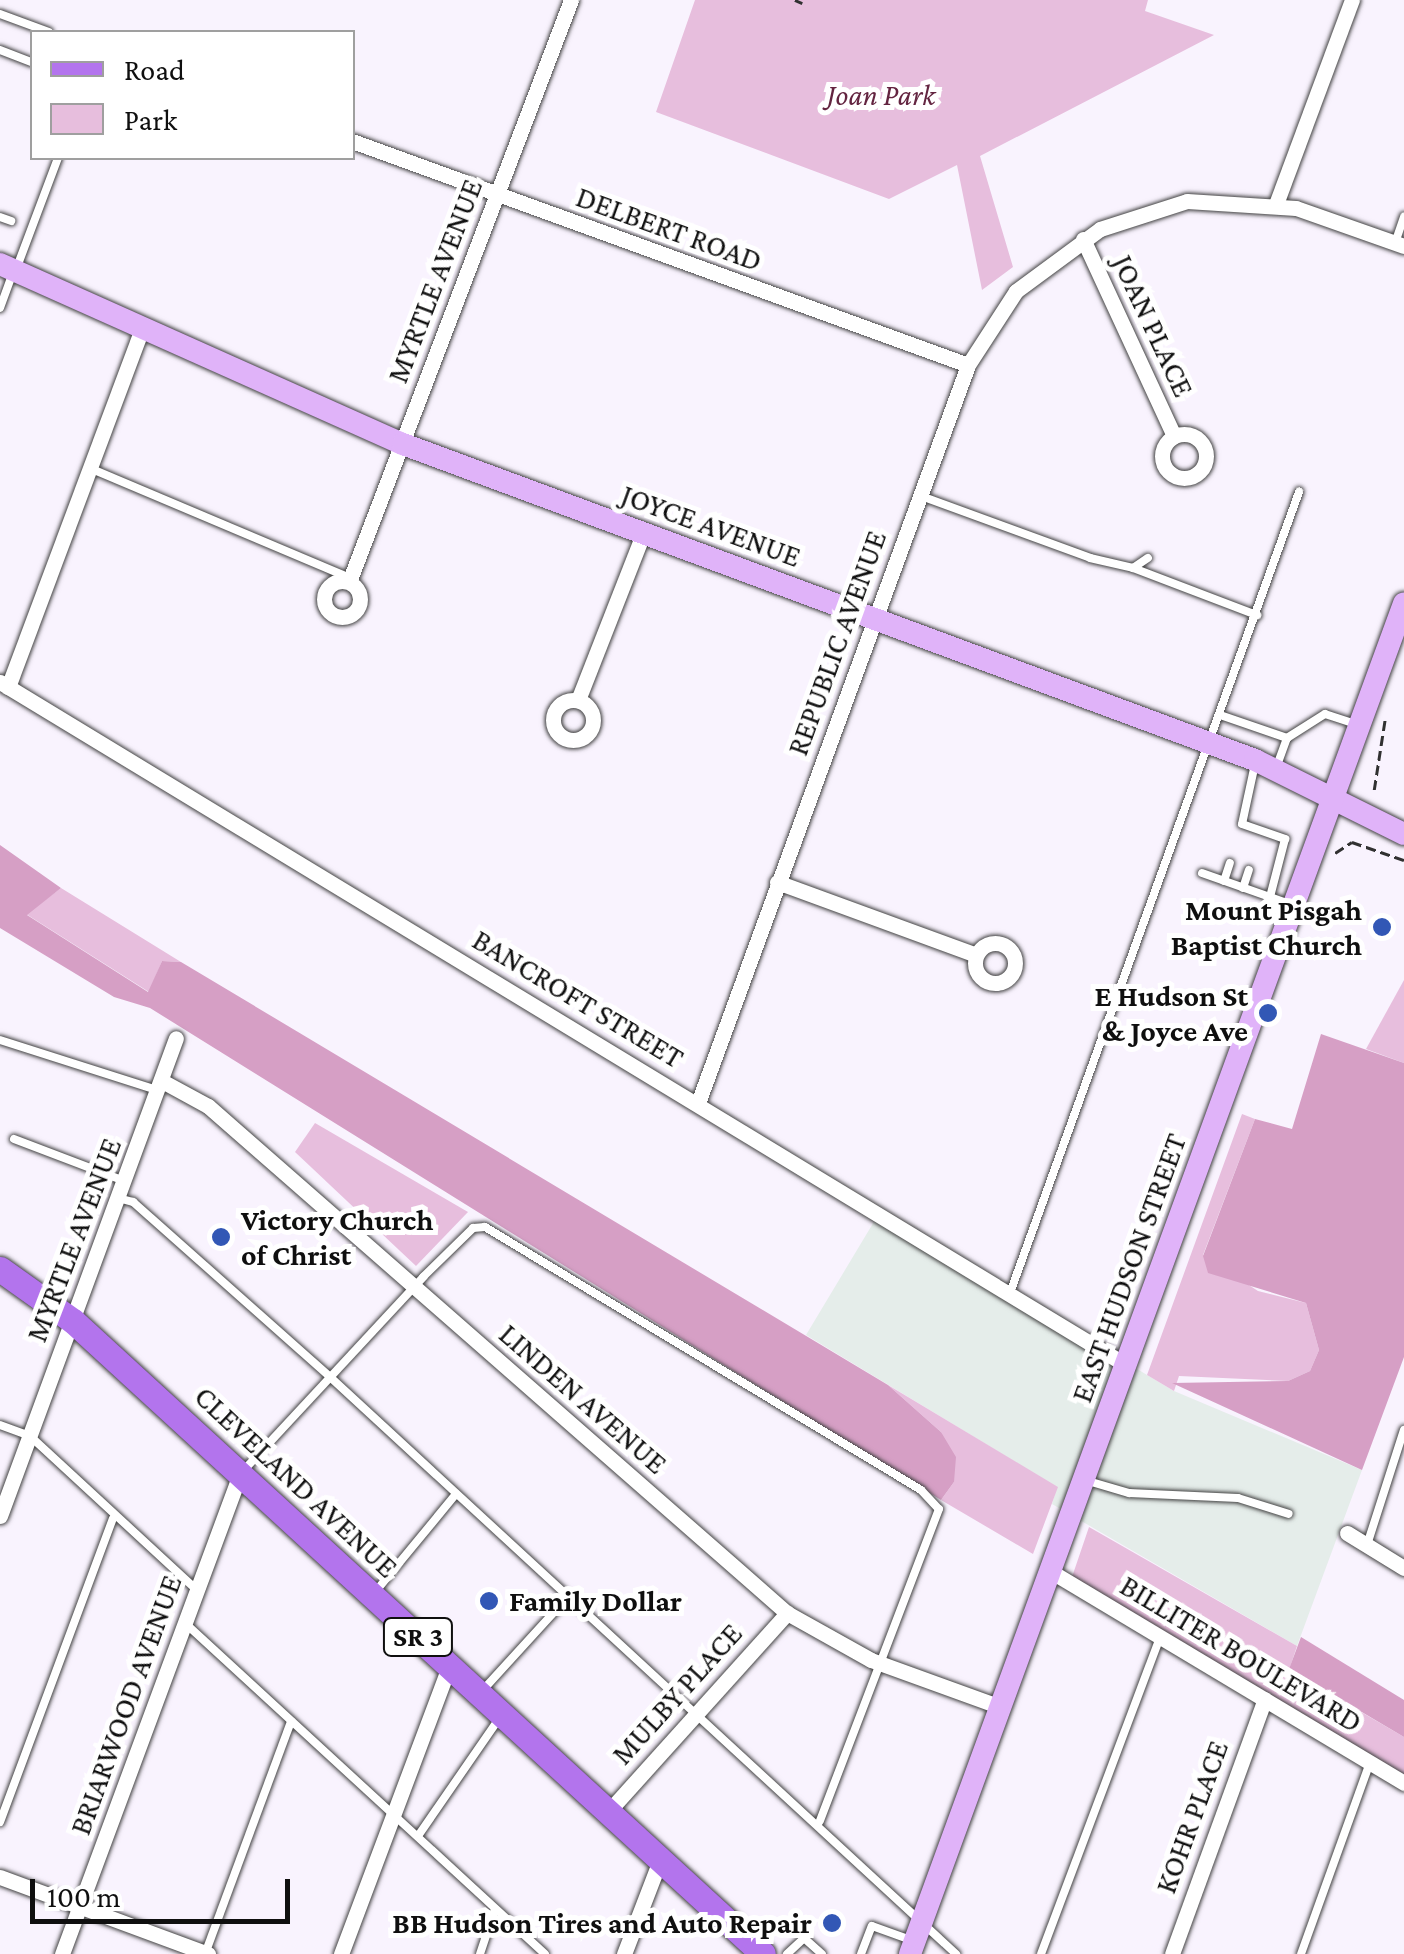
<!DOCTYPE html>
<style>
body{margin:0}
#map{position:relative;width:1404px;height:1954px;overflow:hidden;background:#f9f3fe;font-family:"Crimson Pro",serif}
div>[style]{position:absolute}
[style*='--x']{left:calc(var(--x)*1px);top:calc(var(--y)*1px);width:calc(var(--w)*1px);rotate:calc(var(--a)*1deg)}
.industrial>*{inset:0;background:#e5edea}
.green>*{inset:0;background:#e7bedd}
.forest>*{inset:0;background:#d69fc5}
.path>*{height:2.5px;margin-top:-1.25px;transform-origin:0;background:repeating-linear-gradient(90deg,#313131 0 10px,transparent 0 15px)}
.roads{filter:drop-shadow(0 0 2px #424242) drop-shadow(0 0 2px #424242)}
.lane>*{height:8px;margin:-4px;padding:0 4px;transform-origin:4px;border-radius:4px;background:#fff}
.street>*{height:15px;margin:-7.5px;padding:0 7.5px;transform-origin:7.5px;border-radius:7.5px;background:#fff}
.street>.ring{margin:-7.5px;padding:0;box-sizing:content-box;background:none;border:15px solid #fff;border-radius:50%}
.secondary>*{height:22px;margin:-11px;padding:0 11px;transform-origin:11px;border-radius:11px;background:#e0b3f9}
.primary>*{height:25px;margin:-12.5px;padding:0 12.5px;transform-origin:12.5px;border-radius:12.5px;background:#b374ed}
.dots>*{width:28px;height:28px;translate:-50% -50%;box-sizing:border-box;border:5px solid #fff;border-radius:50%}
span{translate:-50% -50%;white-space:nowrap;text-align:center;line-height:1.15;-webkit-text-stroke:10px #fff;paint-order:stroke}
.shield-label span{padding:2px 8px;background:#fff;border:2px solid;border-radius:8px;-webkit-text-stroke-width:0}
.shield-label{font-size:28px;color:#0f0f0f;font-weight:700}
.park-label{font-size:30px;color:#632440;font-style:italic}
.street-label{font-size:30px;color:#0f0f0f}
.poi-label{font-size:30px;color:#0f0f0f;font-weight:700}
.right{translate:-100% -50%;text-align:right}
.left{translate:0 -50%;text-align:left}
.legend{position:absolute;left:30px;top:30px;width:325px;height:130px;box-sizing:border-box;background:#fff;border:2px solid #9f9f9f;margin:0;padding:12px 18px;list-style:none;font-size:30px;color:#0f0f0f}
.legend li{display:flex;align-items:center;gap:20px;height:50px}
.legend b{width:50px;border:2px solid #9f9f9f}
.scale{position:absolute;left:30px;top:1879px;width:260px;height:45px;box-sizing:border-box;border:5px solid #0f0f0f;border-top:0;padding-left:12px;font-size:30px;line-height:35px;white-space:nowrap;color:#0f0f0f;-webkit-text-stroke:8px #fff;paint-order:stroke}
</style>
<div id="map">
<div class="industrial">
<i style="clip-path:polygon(878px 1215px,1174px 1391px,1362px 1470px,1297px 1646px,1052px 1504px,1057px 1487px,806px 1335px)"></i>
</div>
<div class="green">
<i style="clip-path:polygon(695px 0,1148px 0,1145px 11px,1214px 35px,980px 156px,1013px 267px,982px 290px,957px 165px,889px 199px,656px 112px)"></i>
<i style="clip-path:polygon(61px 888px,181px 962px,162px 961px,149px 992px,26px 914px)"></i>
<i style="clip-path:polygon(1404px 980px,1404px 1063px,1366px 1049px)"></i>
<i style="clip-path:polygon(1242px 1114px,1255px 1119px,1203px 1255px,1258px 1291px,1306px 1303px,1319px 1350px,1310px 1371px,1288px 1381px,1179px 1376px,1174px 1391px,1147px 1375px)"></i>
<i style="clip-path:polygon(315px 1123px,468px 1212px,416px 1266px,295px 1152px)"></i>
<i style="clip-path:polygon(888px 1385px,1058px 1487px,1033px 1554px,941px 1500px,954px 1482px,941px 1432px)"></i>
<i style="clip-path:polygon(1089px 1527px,1297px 1646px,1289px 1670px,1404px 1737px,1404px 1775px,1072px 1577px)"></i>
</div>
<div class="forest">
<i style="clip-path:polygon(0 845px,61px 888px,27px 915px,148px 992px,162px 961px,181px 962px,888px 1385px,941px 1432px,956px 1457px,954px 1482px,941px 1500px,150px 1008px,114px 997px,0 928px)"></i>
<i style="clip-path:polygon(1321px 1034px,1404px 1063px,1404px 1357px,1362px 1470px,1172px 1383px,1288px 1381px,1310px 1371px,1319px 1350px,1306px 1303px,1208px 1273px,1203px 1256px,1255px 1119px,1292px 1129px)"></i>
<i style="clip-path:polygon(1301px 1637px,1404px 1700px,1404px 1737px,1289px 1669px)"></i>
</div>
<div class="path">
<i style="--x:795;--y:0;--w:8;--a:23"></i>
<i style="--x:1374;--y:790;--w:72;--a:-81.2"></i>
<i style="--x:1335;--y:853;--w:20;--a:-33"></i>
<i style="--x:1352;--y:842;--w:55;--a:19.1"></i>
</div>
<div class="roads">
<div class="lane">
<i style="--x:0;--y:14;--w:52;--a:20.2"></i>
<i style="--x:0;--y:50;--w:34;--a:21"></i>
<i style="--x:0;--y:217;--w:12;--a:20"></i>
<i style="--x:1395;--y:243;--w:28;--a:-71"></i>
<i style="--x:17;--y:267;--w:116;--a:-69.4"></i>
<i style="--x:0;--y:308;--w:35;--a:-70"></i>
<i style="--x:92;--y:469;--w:280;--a:22.9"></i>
<i style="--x:921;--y:496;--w:180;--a:20.1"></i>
<i style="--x:1090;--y:558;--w:44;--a:13.1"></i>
<i style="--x:1133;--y:568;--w:18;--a:-34"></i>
<i style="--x:1133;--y:568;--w:133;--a:20.8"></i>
<i style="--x:1223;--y:716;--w:68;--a:19"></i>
<i style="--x:1287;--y:738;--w:29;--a:110"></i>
<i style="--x:1287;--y:738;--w:45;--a:-32.3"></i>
<i style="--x:1325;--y:714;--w:33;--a:18"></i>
<i style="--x:1255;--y:764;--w:61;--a:102.2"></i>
<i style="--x:1242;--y:824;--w:46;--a:19.2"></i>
<i style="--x:1285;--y:839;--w:60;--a:104.5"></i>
<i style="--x:1270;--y:897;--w:23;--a:20"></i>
<i style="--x:1202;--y:873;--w:72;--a:19.4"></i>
<i style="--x:1224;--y:881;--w:19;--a:-72"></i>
<i style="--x:1243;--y:888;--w:19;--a:-72"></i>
<i style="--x:0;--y:1040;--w:165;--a:17.7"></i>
<i style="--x:14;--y:1139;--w:116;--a:20.8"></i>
<i style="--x:118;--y:1198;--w:16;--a:15"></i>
<i style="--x:133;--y:1202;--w:262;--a:41.6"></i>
<i style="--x:329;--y:1376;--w:853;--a:42.67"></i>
<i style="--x:1010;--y:1293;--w:852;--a:-70.16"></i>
<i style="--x:0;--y:1425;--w:32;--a:20"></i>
<i style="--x:30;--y:1436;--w:227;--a:42.7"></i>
<i style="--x:243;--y:1471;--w:265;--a:-47.1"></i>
<i style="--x:423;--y:1277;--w:70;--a:-44.4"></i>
<i style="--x:473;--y:1228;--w:12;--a:-5"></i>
<i style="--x:485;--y:1227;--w:509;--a:31.1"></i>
<i style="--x:921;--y:1490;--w:26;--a:47"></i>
<i style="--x:939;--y:1509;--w:334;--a:110.9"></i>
<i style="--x:1088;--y:1481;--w:43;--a:16.3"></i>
<i style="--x:1129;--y:1493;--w:109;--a:2.6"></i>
<i style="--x:1238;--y:1498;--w:53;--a:17.4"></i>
<i style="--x:1367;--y:1545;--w:121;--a:-72.2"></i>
<i style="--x:376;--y:1591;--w:126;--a:-50.5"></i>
<i style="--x:185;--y:1623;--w:489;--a:42.6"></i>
<i style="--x:482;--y:1691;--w:126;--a:-47.6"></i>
<i style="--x:0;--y:1822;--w:324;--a:-69.6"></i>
<i style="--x:418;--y:1836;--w:141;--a:-55.4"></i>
<i style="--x:205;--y:1954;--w:248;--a:-69.7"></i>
<i style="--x:480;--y:1954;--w:47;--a:-71.6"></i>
<i style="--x:787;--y:1954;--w:23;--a:-43"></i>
<i style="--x:804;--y:1938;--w:24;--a:42"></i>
<i style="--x:861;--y:1954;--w:30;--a:-69"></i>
<i style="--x:872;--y:1926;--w:45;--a:19.7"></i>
<i style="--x:1041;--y:1954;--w:335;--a:-69.4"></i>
<i style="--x:1301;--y:1954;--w:204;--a:-70.2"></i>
</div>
<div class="street">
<i style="--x:352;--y:141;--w:655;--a:19.98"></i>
<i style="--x:1276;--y:204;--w:218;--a:-69.6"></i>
<i style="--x:1083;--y:239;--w:217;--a:65.2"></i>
<i class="ring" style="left:1162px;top:434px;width:29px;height:29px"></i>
<i class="ring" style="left:324px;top:581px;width:21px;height:21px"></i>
<i style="--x:349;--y:582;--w:623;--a:-69.12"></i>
<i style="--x:0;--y:682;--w:1317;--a:31.24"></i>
<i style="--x:8;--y:687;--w:382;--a:-69.5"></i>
<i class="ring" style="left:553px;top:700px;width:25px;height:25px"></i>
<i style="--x:578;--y:700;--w:178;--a:-68.6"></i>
<i style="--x:777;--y:882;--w:212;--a:20.1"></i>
<i class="ring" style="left:975px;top:943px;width:25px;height:25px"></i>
<i style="--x:162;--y:1081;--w:52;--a:28.5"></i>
<i style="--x:208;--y:1106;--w:770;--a:41.21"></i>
<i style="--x:787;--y:1613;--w:96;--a:29.2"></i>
<i style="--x:871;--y:1660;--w:138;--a:19.9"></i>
<i style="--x:698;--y:1103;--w:786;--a:-69.9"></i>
<i style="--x:968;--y:365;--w:88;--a:-57"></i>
<i style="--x:1016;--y:291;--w:104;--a:-36.4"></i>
<i style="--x:1100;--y:229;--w:91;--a:-17.8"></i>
<i style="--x:1187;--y:201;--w:109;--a:3.7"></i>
<i style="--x:1296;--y:208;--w:114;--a:19.4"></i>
<i style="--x:0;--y:1516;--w:509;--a:-69.79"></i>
<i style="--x:1347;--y:1533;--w:67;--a:31.6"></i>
<i style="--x:1050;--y:1571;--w:413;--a:30.9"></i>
<i style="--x:608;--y:1812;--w:268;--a:-48"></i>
<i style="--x:0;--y:1877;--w:222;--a:20.3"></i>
<i style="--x:62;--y:1954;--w:512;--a:-69.65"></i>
<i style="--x:341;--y:1954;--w:308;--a:-69.4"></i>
<i style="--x:624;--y:1954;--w:101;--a:-69"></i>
<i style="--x:1172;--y:1954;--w:271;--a:-70"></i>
</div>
<div class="secondary">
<i style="--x:0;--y:264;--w:441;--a:24.1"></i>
<i style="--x:403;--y:444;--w:909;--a:20.35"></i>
<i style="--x:1255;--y:760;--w:166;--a:26.4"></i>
<i style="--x:910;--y:1954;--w:1438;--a:-69.91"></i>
</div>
<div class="primary">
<i style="--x:0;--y:1269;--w:90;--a:35.5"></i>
<i style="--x:73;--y:1321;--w:936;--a:42.53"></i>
</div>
</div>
<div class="dots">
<i style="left:1382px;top:927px;background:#3257b5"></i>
<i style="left:1268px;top:1013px;background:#3257b5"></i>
<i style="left:221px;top:1237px;background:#3257b5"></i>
<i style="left:489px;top:1601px;background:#3257b5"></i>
<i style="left:832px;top:1923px;background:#3257b5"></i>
</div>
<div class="shield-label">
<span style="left:418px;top:1637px">SR 3</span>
</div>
<div class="park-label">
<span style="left:881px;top:95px">Joan Park</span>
</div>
<div class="street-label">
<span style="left:669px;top:229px;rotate:20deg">DELBERT ROAD</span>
<span style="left:435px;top:281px;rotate:-69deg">MYRTLE AVENUE</span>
<span style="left:1153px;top:326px;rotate:65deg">JOAN PLACE</span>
<span style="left:711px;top:526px;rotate:20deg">JOYCE AVENUE</span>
<span style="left:837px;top:643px;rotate:-70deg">REPUBLIC AVENUE</span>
<span style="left:578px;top:999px;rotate:31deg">BANCROFT STREET</span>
<span style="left:74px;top:1240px;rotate:-69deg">MYRTLE AVENUE</span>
<span style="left:1129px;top:1268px;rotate:-70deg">EAST HUDSON STREET</span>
<span style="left:583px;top:1399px;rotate:41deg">LINDEN AVENUE</span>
<span style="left:296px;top:1482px;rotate:43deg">CLEVELAND AVENUE</span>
<span style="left:1241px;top:1654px;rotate:31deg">BILLITER BOULEVARD</span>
<span style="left:677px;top:1694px;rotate:-48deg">MULBY PLACE</span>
<span style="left:126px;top:1705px;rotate:-70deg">BRIARWOOD AVENUE</span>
<span style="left:1192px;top:1817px;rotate:-70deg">KOHR PLACE</span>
</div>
<div class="poi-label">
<span class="right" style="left:1362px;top:927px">Mount Pisgah<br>Baptist Church</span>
<span class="right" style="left:1248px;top:1013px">E Hudson St<br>&amp; Joyce Ave</span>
<span class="left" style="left:241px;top:1237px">Victory Church<br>of Christ</span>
<span class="left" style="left:509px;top:1601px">Family Dollar</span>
<span class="right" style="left:812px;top:1923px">BB Hudson Tires and Auto Repair</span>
</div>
<ul class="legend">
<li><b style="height:12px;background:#b374ed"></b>Road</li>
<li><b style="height:28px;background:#e7bedd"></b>Park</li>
</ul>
<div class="scale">100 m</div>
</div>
